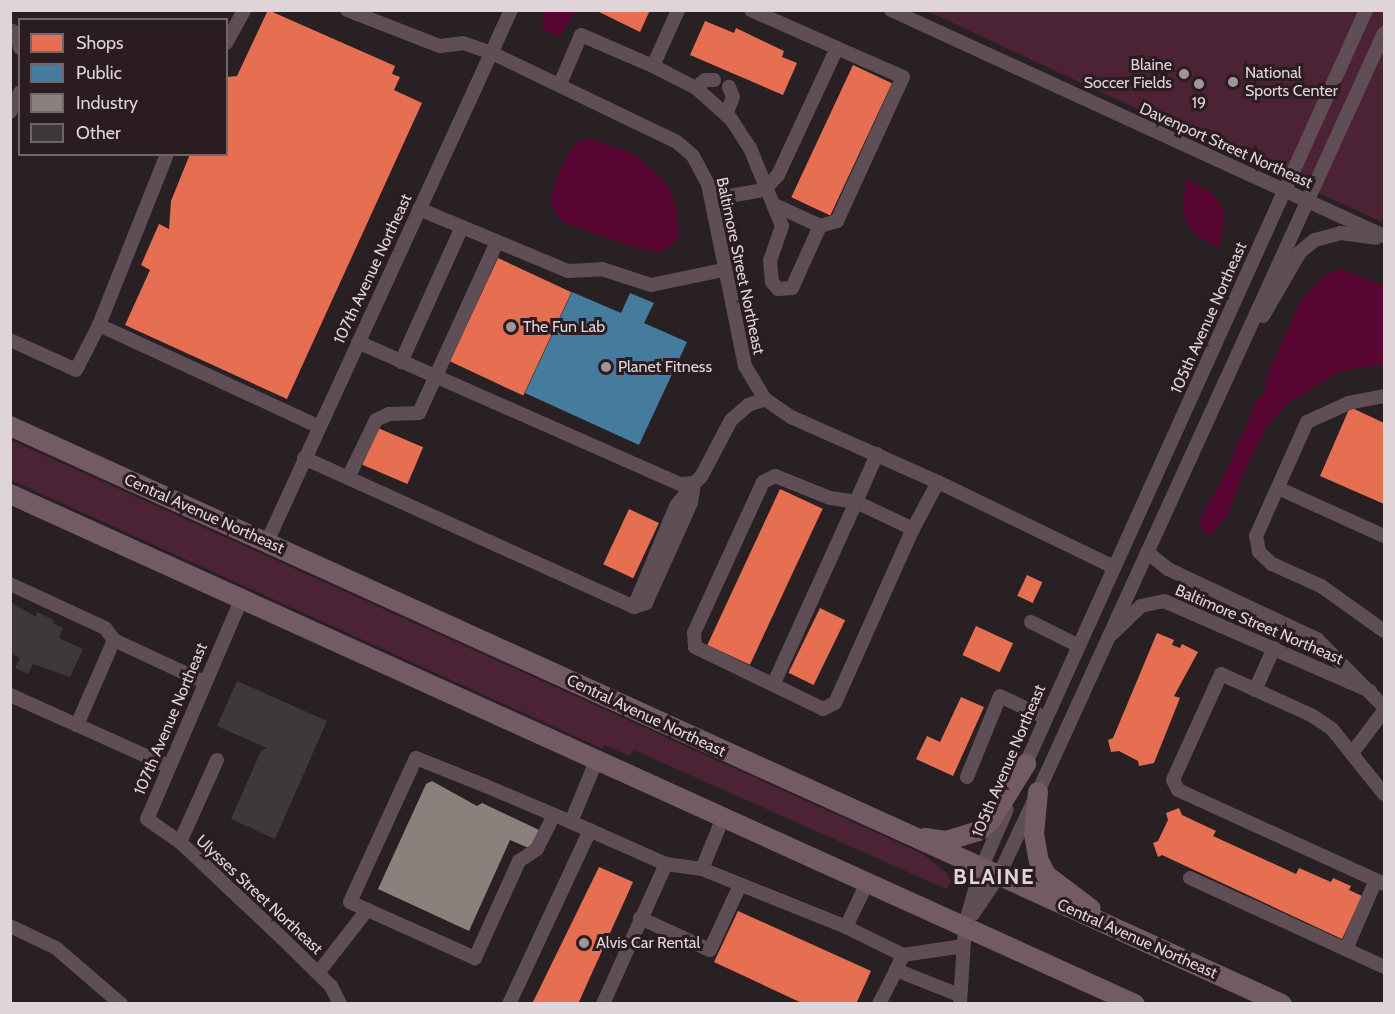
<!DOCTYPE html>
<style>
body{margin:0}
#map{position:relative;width:1395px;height:1014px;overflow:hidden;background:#282023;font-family:Cabin,sans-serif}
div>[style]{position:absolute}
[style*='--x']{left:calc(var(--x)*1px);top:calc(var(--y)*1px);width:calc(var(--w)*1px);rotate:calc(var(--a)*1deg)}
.green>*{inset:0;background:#4c2235}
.water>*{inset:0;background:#590635}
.shops>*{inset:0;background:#e76f51;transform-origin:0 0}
.public>*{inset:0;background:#457b9d}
.industry>*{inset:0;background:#8a817c}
.building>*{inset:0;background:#3f383b}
.minor>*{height:14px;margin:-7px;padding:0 7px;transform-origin:7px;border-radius:7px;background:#5f4e55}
.highway>*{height:20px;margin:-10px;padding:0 10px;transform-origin:10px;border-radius:10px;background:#735b65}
.dots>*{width:16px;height:16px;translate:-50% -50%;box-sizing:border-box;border:3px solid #2b1c22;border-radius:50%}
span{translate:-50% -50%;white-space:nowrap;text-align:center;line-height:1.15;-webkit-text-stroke:6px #2b1c22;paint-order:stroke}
.poi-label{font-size:16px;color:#dfd5d8}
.right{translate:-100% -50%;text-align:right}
.left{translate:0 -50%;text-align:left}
.street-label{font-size:16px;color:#dfd5d8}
.district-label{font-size:22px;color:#dfd5d8;font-weight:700;letter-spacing:1.5px}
.frame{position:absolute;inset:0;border:12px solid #dfd5d8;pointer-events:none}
.legend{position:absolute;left:18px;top:18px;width:210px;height:138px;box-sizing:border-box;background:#2b1c22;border:2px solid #73666b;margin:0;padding:8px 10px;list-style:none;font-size:18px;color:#dfd5d8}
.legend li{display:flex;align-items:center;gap:12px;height:30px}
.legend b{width:30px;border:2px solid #73666b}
</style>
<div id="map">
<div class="green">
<i style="clip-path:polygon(927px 11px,1384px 11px,1384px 223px,1234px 154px)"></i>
<i style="clip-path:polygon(11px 440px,923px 854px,947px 873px,951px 883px,946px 889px,634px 750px,630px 756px,604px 745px,603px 749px,11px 480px)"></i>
</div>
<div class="water">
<i style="clip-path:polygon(545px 10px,575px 11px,560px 37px,542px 30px)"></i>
<i style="clip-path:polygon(590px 138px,637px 156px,667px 184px,677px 211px,679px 235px,671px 246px,659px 252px,633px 247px,563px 222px,555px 213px,550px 197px,558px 175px,570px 151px,581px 140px)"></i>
<i style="clip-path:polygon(1186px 178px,1213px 194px,1225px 211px,1219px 248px,1194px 234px,1183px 213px)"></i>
<i style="clip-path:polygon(1340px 269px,1384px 285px,1384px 364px,1340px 371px,1288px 403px,1267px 426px,1244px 471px,1227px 517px,1210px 536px,1201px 529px,1200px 519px,1225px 474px,1257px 400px,1265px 393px,1265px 381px,1300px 302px,1325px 275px)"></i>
</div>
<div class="shops">
<i style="clip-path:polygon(268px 10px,395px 66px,392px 74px,400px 77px,394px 90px,422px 103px,287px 399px,125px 325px,150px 270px,141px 265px,159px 224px,169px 229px,171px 201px,190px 154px,226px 154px,226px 77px,237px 76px)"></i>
<i style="clip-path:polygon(595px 10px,650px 10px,640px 32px)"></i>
<i style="clip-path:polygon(705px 21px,734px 33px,736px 28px,784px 51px,782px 57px,797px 63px,783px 95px,690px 55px)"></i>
<i style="left:853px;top:65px;width:43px;height:146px;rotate:25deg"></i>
<i style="left:498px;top:258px;width:81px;height:114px;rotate:25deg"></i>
<i style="clip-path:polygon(1350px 407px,1384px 423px,1384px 504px,1320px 476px)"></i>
<i style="left:378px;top:428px;width:49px;height:40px;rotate:23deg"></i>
<i style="left:780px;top:489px;width:47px;height:172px;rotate:25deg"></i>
<i style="left:629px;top:509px;width:33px;height:61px;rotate:25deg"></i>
<i style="left:1027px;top:575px;width:17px;height:23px;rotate:25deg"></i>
<i style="left:820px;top:608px;width:28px;height:72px;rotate:26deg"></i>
<i style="left:976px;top:626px;width:41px;height:32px;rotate:25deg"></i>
<i style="clip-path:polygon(1157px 633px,1174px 640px,1172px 645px,1180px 648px,1182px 644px,1198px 652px,1174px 696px,1180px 698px,1154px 763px,1139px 766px,1138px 761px,1119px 751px,1111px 752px,1108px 740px,1113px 738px)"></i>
<i style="clip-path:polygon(961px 697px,984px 707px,953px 776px,916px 759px,927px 736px,940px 742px)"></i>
<i style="clip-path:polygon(1179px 808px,1182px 815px,1216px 831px,1213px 836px,1296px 874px,1299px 868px,1331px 882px,1333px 878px,1351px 886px,1349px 890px,1362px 896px,1342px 939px,1162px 855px,1158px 857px,1153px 843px,1158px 841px,1168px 820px,1166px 813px)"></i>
<i style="clip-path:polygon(599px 867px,633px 882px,578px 1004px,532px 1004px)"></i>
<i style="clip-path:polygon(738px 911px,871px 971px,856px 1004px,804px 1004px,714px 962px)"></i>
</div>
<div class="public">
<i style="clip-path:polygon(572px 292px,621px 313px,630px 293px,654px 303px,644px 323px,687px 342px,639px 445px,525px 393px)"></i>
</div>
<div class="industry">
<i style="clip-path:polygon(432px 781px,477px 806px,482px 803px,539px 830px,531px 849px,510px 840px,469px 931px,378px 889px,426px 784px)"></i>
</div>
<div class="building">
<i style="clip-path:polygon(10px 602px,36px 617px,37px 612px,54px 620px,53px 623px,63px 628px,59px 638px,83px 649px,70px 677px,33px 664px,28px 674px,15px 668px,20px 658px,10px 653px)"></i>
<i style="clip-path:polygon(237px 681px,327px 721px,275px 839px,231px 819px,261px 751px,267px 748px,217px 726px)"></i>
</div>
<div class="minor">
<i style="--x:347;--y:10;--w:100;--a:21.2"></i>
<i style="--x:440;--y:46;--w:23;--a:-7"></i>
<i style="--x:463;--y:43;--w:31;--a:19"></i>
<i style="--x:492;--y:53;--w:205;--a:25.7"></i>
<i style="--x:677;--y:142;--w:21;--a:41"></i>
<i style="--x:693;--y:156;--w:32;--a:62"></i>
<i style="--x:708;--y:184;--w:186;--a:78.5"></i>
<i style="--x:745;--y:366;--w:39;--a:59"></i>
<i style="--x:765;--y:399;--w:32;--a:35"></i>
<i style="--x:791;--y:417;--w:161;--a:23.9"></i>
<i style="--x:938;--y:482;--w:195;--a:25.8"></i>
<i style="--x:891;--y:10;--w:542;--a:24.63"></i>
<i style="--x:10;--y:30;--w:8;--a:23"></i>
<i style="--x:17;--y:33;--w:15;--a:79"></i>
<i style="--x:226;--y:43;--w:38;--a:-61"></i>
<i style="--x:653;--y:66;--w:48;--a:27.1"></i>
<i style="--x:696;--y:88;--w:47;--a:41.5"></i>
<i style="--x:731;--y:119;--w:35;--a:57"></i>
<i style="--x:750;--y:148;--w:84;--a:67.7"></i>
<i style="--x:782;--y:226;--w:36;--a:109"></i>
<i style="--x:770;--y:260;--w:22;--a:85"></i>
<i style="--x:772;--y:282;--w:9;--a:49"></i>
<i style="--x:778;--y:289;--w:14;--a:-4"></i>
<i style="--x:792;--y:288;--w:68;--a:-65.7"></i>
<i style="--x:560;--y:84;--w:53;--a:-66.8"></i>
<i style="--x:581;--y:35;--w:78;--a:23.3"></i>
<i style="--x:653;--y:66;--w:61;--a:-65.9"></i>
<i style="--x:696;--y:88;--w:12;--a:-42"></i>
<i style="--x:705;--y:80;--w:9;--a:0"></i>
<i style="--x:10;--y:112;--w:22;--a:-63"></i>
<i style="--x:726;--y:115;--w:19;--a:-69"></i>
<i style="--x:733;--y:97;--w:11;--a:-112"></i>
<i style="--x:712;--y:199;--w:53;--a:-9.8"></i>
<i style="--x:764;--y:190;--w:21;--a:-47"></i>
<i style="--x:778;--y:175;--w:140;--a:-65.1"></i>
<i style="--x:837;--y:48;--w:94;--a:-156.2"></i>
<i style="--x:775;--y:205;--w:50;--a:25"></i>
<i style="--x:820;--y:226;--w:18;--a:-16"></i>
<i style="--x:837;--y:221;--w:158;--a:-65.4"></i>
<i style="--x:903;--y:77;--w:72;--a:-156.3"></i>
<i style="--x:419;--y:209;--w:161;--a:22.6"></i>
<i style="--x:568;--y:271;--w:34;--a:-3"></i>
<i style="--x:602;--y:269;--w:52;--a:18.1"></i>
<i style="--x:651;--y:285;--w:74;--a:-11.8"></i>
<i style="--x:1263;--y:316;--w:74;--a:-60"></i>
<i style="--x:1300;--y:252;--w:19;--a:-39"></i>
<i style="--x:1315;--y:240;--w:27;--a:-15"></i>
<i style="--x:1341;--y:233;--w:35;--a:8"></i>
<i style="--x:99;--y:325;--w:184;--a:-68.3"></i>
<i style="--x:10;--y:340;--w:72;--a:24.4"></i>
<i style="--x:76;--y:370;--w:51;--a:-62.9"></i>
<i style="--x:99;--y:325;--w:241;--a:24.8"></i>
<i style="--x:358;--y:342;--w:352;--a:23.8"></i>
<i style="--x:680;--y:484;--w:14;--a:-4"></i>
<i style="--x:694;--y:483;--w:9;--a:-41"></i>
<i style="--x:701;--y:477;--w:64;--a:-62.2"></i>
<i style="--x:731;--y:420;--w:23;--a:-41"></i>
<i style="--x:748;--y:405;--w:18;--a:-19"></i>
<i style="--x:401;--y:362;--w:148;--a:-65.7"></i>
<i style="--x:1384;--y:396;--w:36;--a:169"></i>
<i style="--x:1349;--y:403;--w:46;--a:155.7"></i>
<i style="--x:1307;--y:422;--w:125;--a:114.1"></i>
<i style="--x:1256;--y:536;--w:16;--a:79"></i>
<i style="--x:1259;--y:552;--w:18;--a:43"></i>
<i style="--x:1272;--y:564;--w:54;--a:24.2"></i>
<i style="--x:1321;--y:586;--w:77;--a:35.5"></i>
<i style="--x:877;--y:454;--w:52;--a:113.6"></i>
<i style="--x:856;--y:502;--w:63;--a:25.3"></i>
<i style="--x:913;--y:529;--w:53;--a:-62"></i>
<i style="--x:304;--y:458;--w:362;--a:24.3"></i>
<i style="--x:634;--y:607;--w:13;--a:-18"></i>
<i style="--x:646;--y:603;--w:110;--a:-65.8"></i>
<i style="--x:691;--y:503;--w:20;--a:-81"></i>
<i style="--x:348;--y:478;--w:64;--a:-64.2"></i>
<i style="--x:376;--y:420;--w:14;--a:-25"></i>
<i style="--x:389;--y:414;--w:30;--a:-2"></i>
<i style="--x:419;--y:413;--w:188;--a:-65.5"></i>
<i style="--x:1278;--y:488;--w:116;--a:24.4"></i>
<i style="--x:267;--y:542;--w:585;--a:-65.36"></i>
<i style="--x:1147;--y:552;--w:27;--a:39"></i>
<i style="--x:1168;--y:569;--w:165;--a:25.2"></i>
<i style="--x:1317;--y:639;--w:95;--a:45.4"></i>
<i style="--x:10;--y:584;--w:105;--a:24.9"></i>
<i style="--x:105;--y:628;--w:15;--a:53"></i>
<i style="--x:241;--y:600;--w:238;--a:113.2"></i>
<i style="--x:147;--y:819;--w:40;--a:34.9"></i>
<i style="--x:180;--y:842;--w:141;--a:43.3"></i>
<i style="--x:283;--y:939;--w:67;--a:44.4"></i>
<i style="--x:331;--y:986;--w:20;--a:63"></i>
<i style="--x:634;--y:607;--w:109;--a:-67.4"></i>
<i style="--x:676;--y:506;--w:27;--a:-51"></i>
<i style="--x:1031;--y:622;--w:51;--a:26.6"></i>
<i style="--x:1111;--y:635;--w:42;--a:-44"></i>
<i style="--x:1141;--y:606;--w:24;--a:-12"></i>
<i style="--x:1164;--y:601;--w:225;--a:23.6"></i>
<i style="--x:774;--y:683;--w:199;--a:-65.6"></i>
<i style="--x:856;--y:502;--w:26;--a:-171"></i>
<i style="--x:830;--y:498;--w:59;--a:-158.2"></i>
<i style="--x:775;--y:476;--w:13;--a:153"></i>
<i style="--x:763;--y:482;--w:166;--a:114.6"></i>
<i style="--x:694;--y:633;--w:14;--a:86"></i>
<i style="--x:695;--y:647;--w:142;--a:25.8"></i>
<i style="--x:823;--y:709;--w:13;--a:-27"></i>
<i style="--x:835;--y:703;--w:191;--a:-65.9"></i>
<i style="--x:1255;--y:690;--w:46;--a:-65.7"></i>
<i style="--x:10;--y:695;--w:73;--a:24.1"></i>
<i style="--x:1352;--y:753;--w:53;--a:-52.7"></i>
<i style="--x:168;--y:766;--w:100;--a:-155.7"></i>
<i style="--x:77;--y:725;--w:93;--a:-66.5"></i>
<i style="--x:114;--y:640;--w:99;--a:25"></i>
<i style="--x:1022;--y:772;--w:836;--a:-65.7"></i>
<i style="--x:967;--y:777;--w:87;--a:-67.8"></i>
<i style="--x:1000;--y:696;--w:51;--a:25.6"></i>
<i style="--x:1384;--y:794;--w:83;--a:-128.7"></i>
<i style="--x:1332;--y:729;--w:23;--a:-146"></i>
<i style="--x:1313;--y:716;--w:101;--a:-155.5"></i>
<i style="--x:1221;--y:674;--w:116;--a:114.4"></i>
<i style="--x:1173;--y:780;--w:11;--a:63"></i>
<i style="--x:1178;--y:790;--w:226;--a:24.5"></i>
<i style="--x:554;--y:815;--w:38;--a:117"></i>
<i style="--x:537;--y:849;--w:22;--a:146"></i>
<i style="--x:519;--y:861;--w:107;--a:114.4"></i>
<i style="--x:475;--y:958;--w:137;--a:-155.9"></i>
<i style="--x:350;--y:902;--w:158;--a:-65.4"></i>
<i style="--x:416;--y:758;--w:70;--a:21.8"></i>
<i style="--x:481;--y:784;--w:98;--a:22.9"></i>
<i style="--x:571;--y:822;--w:104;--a:23.9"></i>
<i style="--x:666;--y:864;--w:36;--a:8"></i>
<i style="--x:702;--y:869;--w:155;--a:21.9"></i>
<i style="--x:846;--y:927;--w:64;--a:26.2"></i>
<i style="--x:903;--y:955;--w:17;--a:115"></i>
<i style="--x:896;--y:970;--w:68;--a:21.6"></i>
<i style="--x:571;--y:822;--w:68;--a:-67.6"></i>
<i style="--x:180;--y:842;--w:90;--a:-65.7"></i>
<i style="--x:702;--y:869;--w:58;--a:-67.8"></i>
<i style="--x:1190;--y:878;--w:213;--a:24.6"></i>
<i style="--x:973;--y:914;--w:45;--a:-56"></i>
<i style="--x:998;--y:877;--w:94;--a:-64.8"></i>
<i style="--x:1038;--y:792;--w:834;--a:-65.49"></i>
<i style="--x:640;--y:918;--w:77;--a:24.6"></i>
<i style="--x:710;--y:950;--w:72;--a:-65.2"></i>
<i style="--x:10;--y:926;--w:51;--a:25.6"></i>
<i style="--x:56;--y:948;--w:86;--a:40.7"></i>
<i style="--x:846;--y:927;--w:49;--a:-64.5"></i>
<i style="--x:1346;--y:949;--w:75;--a:-66.5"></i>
<i style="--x:903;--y:955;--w:61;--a:-8.5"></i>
<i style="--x:318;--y:973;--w:80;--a:-52.1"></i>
<i style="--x:509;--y:1004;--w:192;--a:-65"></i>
<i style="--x:603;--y:1004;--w:154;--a:-65.8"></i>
<i style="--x:879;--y:1004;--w:38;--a:-63"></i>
<i style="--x:960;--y:1004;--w:79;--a:-86.4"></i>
<i style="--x:965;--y:925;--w:58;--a:-74.1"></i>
<i style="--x:981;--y:869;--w:65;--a:-66.6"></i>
</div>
<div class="highway">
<i style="--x:10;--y:426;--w:1397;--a:24.44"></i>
<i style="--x:10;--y:494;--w:1235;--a:24.39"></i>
<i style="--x:1038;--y:792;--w:42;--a:95.4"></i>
<i style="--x:1034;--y:834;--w:27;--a:80"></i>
<i style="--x:1039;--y:861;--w:16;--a:63"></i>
<i style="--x:1046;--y:875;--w:56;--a:37.1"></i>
<i style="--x:925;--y:838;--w:21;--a:8"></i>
<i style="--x:946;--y:841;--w:34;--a:-17"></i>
<i style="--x:979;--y:831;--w:18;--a:-43"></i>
<i style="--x:992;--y:819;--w:65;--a:-58.3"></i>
</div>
<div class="dots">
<i style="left:1184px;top:74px;background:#9f9699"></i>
<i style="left:1233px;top:82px;background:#9f9699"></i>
<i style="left:1199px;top:84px;background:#9f9699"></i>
<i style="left:511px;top:327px;background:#9f9699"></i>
<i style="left:606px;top:367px;background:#9f9699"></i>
<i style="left:584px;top:943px;background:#9f9699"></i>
</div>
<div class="poi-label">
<span class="right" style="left:1172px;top:74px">Blaine<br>Soccer Fields</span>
<span class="left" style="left:1245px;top:82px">National<br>Sports Center</span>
<span style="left:1199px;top:103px">19</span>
<span class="left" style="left:523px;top:327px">The Fun Lab</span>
<span class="left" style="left:618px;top:367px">Planet Fitness</span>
<span class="left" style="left:596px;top:943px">Alvis Car Rental</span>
</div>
<div class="street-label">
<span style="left:1226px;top:146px;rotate:24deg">Davenport Street Northeast</span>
<span style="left:740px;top:266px;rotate:78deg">Baltimore Street Northeast</span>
<span style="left:373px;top:269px;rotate:-65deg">107th Avenue Northeast</span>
<span style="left:1209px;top:318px;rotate:-66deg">105th Avenue Northeast</span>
<span style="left:204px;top:514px;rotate:24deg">Central Avenue Northeast</span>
<span style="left:1259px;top:625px;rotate:23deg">Baltimore Street Northeast</span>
<span style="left:646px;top:716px;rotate:25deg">Central Avenue Northeast</span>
<span style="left:171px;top:719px;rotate:-67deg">107th Avenue Northeast</span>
<span style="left:1009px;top:761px;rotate:-67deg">105th Avenue Northeast</span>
<span style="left:259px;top:895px;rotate:43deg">Ulysses Street Northeast</span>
<span style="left:1137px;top:939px;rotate:24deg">Central Avenue Northeast</span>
</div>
<div class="district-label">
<span style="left:994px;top:877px">BLAINE</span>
</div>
<div class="frame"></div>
<ul class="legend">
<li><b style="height:16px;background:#e76f51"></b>Shops</li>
<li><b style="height:16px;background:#457b9d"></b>Public</li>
<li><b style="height:16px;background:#8a817c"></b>Industry</li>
<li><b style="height:16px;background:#3f383b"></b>Other</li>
</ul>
</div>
